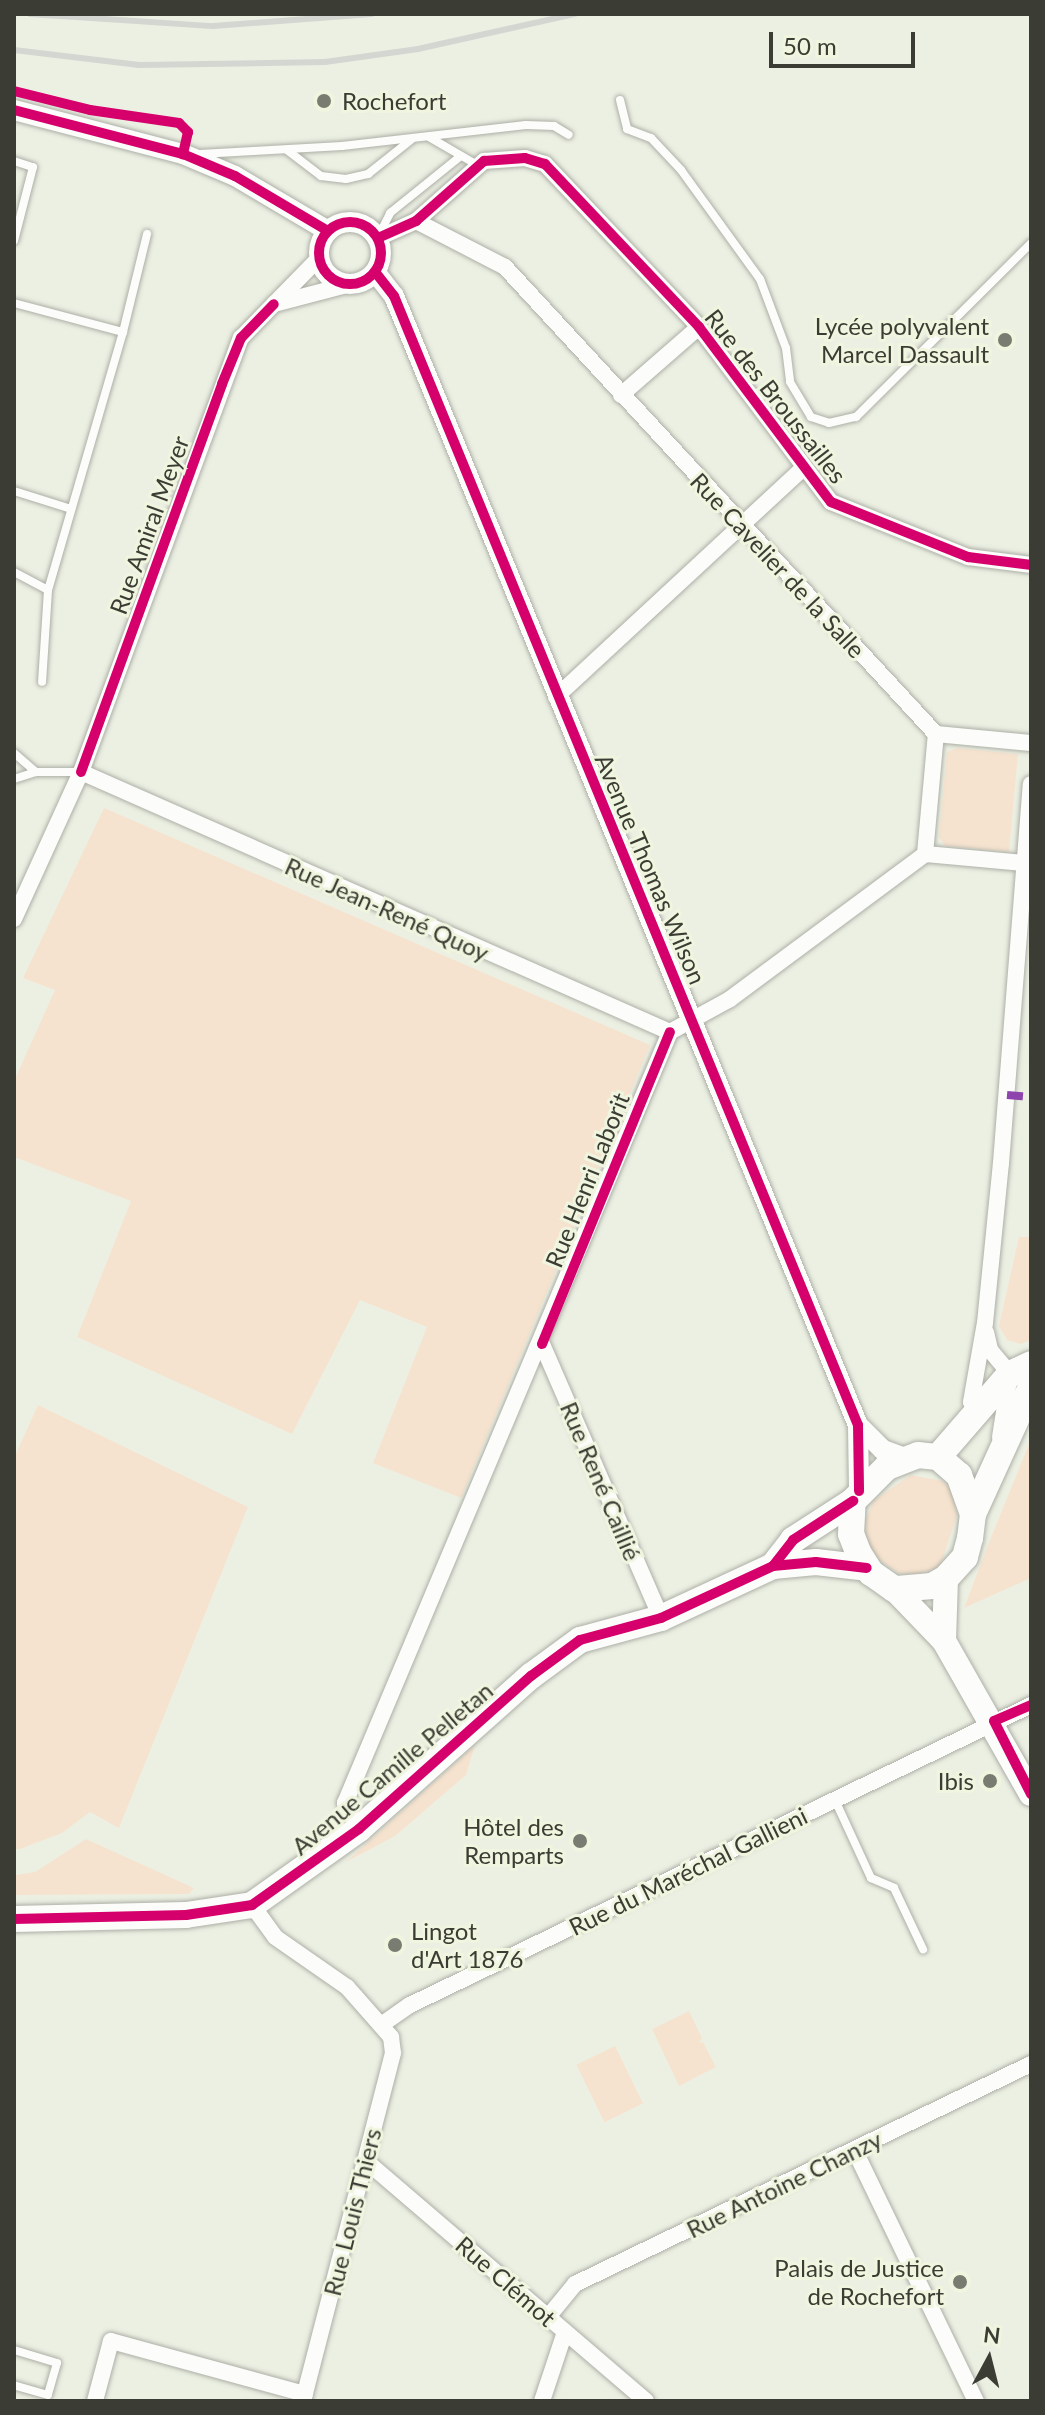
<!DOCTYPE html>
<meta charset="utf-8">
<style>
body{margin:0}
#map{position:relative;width:1045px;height:2415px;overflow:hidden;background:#ecf0e3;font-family:Lato,sans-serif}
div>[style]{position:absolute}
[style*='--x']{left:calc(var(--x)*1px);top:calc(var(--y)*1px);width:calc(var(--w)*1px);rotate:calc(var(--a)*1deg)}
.green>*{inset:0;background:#f6e3cf;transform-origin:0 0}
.roads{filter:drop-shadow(0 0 2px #adafa6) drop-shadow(0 0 2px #adafa6)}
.service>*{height:8px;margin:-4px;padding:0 4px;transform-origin:4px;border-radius:4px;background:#fcfdfb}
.minor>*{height:16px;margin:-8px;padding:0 8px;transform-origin:8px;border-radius:8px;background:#fcfdfb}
.tertiary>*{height:20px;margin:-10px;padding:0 10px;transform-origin:10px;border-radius:10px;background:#fcfdfb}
.tertiary>.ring{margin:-10px;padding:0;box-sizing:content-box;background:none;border:20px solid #fcfdfb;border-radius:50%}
.secondary>*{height:24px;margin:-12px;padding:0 12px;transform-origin:12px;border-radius:12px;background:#fcfdfb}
.primary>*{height:26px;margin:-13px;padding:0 13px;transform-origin:13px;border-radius:13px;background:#fcfdfb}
.rail>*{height:6px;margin:-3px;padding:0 3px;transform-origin:3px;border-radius:3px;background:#d4d6d2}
.quiet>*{height:8px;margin-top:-4px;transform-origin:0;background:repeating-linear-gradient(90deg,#8e44ad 0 16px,transparent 0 24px)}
.cycleway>*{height:10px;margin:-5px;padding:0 5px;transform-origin:5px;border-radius:5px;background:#d6006c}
.cycleway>.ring{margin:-5px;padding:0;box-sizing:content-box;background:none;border:10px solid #d6006c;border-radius:50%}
.dots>*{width:22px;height:22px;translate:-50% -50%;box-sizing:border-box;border:4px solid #eff5de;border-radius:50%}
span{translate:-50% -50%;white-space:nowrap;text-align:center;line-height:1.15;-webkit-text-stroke:6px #eff5de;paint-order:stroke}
.poi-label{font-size:24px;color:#3b3d34}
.left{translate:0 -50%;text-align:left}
.right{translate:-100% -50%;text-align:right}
.street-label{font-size:24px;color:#3b3d34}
.frame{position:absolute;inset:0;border:16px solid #3b3d34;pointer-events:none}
.north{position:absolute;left:949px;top:2319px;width:80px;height:80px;-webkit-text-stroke:6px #eff5de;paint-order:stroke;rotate:7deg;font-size:22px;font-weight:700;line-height:32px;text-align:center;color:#3b3d34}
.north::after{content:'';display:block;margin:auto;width:28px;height:36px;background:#3b3d34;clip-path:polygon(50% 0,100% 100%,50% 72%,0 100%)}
.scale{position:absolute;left:769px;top:32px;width:146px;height:36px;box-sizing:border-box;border:4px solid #3b3d34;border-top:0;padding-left:10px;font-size:24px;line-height:28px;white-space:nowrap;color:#3b3d34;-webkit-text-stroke:6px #eff5de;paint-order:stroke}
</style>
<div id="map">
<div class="green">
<i style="clip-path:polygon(957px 748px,1018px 754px,1009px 852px,945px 846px,939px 837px,947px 752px)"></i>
<i style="clip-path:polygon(104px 808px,650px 1045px,461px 1498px,373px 1463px,427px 1327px,360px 1300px,292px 1434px,77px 1337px,131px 1201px,14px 1157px,14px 1081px,55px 990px,23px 978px)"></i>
<i style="clip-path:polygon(1019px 1237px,1031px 1237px,1031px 1340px,1021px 1344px,1007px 1340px,999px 1326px)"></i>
<i style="clip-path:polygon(38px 1405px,248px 1507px,119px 1828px,90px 1812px,62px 1833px,20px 1849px,14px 1849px,14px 1458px)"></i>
<i style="clip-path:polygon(1031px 1439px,1031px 1578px,964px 1608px,990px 1540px)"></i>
<i style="clip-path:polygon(911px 1475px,942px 1481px,952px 1490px,957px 1515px,940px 1567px,918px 1575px,898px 1573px,867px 1552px,865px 1522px,873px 1501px)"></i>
<i style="clip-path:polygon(475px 1745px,466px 1775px,395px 1836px,346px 1862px)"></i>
<i style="clip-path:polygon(86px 1839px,194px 1888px,189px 1894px,14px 1895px,16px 1875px,35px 1872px)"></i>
<i style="clip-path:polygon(689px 2011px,702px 2038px,699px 2043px,703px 2042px,716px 2067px,679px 2086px,652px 2029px)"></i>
<i style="left:615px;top:2046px;width:64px;height:43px;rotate:64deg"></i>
</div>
<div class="roads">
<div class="service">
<i style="--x:620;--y:100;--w:30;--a:76"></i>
<i style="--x:627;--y:129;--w:26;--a:21"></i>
<i style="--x:651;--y:138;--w:44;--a:46.8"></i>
<i style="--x:681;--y:170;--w:135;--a:54.1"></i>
<i style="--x:760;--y:279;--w:74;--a:69.4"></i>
<i style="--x:786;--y:348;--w:34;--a:83"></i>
<i style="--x:790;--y:382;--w:41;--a:59"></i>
<i style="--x:811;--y:417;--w:19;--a:18"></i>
<i style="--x:829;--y:423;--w:28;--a:-13"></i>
<i style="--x:856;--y:417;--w:247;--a:-44.8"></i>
<i style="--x:429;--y:137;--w:58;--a:30.1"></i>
<i style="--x:287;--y:150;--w:43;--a:37.4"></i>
<i style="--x:321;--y:176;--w:25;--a:7"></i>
<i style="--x:346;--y:179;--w:23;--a:-13"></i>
<i style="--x:368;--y:174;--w:56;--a:-38.5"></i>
<i style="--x:200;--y:154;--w:142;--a:-3.2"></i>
<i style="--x:342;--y:146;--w:185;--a:-6.5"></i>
<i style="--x:526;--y:125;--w:28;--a:2"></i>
<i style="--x:554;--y:126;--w:17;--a:31"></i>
<i style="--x:14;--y:161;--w:20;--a:18"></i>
<i style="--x:33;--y:167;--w:76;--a:104.4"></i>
<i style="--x:379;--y:235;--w:25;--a:-63"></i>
<i style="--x:390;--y:213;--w:91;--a:-38.8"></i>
<i style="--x:14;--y:303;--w:113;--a:14.9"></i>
<i style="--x:123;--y:332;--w:269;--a:106.2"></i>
<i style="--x:48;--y:590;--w:92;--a:93.7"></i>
<i style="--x:123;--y:332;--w:101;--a:-76.2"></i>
<i style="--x:14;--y:491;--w:60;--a:17.5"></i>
<i style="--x:14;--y:572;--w:38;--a:28"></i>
<i style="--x:14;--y:753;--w:29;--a:41"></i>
<i style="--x:36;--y:772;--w:45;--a:0"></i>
<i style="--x:14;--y:779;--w:23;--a:-18"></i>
<i style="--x:835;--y:1800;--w:86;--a:65.2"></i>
<i style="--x:871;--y:1878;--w:25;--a:23"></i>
<i style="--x:894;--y:1888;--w:68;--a:64.6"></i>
<i style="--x:14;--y:2350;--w:45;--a:16.8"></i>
<i style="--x:57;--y:2363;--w:33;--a:106"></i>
<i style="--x:48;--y:2395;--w:35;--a:-164"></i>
</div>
<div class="minor">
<i style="--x:416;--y:221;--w:100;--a:27.3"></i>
<i style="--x:505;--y:267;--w:635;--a:47.3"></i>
<i style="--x:378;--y:238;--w:42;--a:-24.1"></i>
<i style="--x:416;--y:221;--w:91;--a:-41.4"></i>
<i style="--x:484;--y:161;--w:41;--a:-4.2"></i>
<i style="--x:525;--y:158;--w:21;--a:17"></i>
<i style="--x:545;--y:164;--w:224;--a:46.6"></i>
<i style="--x:699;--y:327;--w:219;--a:53"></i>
<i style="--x:831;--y:502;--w:148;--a:21.9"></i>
<i style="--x:968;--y:557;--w:64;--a:7.2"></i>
<i style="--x:319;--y:258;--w:64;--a:134.4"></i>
<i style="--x:274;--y:304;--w:75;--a:-14.6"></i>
<i style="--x:621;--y:395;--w:103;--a:-41.1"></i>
<i style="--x:556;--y:697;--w:335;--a:-42.8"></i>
<i style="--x:81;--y:772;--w:644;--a:23.82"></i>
<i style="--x:670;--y:1032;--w:68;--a:-28.8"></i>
<i style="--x:730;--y:999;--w:243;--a:-36.6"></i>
<i style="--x:1024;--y:863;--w:99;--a:-174.8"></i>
<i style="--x:925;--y:854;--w:121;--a:-84.8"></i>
<i style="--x:936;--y:734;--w:95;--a:5.4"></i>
<i style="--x:14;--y:919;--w:162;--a:-65.5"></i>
<i style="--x:81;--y:772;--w:463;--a:-69.8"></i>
<i style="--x:241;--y:338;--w:47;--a:-45.9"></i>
<i style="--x:986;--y:1332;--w:18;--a:77"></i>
<i style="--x:990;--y:1350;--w:31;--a:50"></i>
<i style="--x:1010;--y:1374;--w:64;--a:99"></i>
<i style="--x:542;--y:1344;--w:299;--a:66.5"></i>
<i style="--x:976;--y:1411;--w:10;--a:-119"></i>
<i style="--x:971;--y:1402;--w:80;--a:-80"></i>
<i style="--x:985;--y:1323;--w:161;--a:-84.3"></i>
<i style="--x:1001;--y:1163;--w:380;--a:-85.5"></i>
<i style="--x:359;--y:1829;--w:30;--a:-118"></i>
<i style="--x:345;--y:1803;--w:837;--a:-67.14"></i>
<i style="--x:252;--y:1905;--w:39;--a:54"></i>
<i style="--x:275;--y:1937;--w:88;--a:34.8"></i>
<i style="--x:347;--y:1987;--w:67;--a:48.7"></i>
<i style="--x:391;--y:2037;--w:16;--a:83"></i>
<i style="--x:393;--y:2053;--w:359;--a:104.5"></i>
<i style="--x:384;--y:2023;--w:32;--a:-35"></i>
<i style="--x:410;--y:2005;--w:690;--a:-25.78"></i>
<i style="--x:855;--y:2151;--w:278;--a:64.2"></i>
<i style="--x:366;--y:2161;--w:369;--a:40.6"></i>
<i style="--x:548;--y:2317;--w:43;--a:-50.7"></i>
<i style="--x:575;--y:2284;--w:506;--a:-25.76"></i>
<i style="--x:95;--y:2401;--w:62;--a:-75.1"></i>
<i style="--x:111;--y:2341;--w:201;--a:15.3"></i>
<i style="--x:542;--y:2401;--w:73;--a:-71.6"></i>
</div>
<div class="tertiary">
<i style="--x:14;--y:110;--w:175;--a:14.6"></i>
<i style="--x:183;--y:154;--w:56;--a:22.9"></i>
<i style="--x:235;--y:176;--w:108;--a:30.6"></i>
<i class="ring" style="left:319px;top:222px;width:42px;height:42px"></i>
<i style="--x:376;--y:273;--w:29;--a:52"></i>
<i style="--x:394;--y:296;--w:1221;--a:67.66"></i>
<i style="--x:858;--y:1425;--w:66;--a:89.1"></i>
<i style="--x:858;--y:1425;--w:35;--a:45"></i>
<i style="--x:883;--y:1450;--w:23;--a:20"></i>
</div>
<div class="secondary">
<i style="--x:894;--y:1589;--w:72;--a:46.1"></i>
<i style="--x:944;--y:1641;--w:176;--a:60.4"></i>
<i style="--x:944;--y:1641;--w:63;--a:-88.2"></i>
</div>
<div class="primary">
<i style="--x:918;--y:1455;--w:20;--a:6"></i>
<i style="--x:938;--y:1457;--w:28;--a:41"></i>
<i style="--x:959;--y:1475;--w:41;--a:70.3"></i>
<i style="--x:973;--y:1514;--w:24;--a:97"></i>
<i style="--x:970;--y:1538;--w:20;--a:105"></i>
<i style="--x:965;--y:1557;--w:28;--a:132"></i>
<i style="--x:946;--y:1578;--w:16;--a:150"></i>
<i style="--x:932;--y:1586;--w:38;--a:175"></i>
<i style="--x:894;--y:1589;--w:28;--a:-145"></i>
<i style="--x:871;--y:1573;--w:25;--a:-122"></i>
<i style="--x:858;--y:1552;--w:19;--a:-111"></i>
<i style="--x:851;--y:1534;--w:33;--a:-87"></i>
<i style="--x:853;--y:1501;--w:48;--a:-45"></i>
<i style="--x:887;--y:1467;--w:33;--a:-21"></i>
<i style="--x:938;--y:1457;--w:110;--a:-49.1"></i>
<i style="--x:1010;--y:1374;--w:23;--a:-25"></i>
<i style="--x:973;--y:1514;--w:140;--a:-65.5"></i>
<i style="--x:773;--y:1566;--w:33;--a:-52"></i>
<i style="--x:793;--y:1540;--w:72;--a:-33"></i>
<i style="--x:14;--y:1919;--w:172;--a:-1.3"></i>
<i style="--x:186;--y:1915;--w:67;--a:-8.6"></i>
<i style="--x:252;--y:1905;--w:131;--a:-35.4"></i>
<i style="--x:359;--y:1829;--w:230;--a:-41.7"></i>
<i style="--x:531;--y:1676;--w:61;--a:-36.3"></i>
<i style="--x:580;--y:1640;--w:84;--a:-15.2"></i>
<i style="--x:661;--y:1618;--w:123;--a:-24.9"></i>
<i style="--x:773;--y:1566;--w:43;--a:-5.3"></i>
<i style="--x:816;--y:1562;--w:51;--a:6.7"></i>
</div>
</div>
<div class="rail">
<i style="--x:30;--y:14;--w:183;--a:3.8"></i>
<i style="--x:213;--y:26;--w:159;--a:-4.3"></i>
<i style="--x:14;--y:50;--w:126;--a:6.8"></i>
<i style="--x:139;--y:65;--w:186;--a:-0.9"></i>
<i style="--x:325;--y:62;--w:94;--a:-8"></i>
<i style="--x:418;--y:49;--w:161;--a:-12.6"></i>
</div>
<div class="quiet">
<i style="--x:1007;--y:1095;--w:24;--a:5"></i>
</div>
<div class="cycleway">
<i style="--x:14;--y:91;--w:78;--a:14"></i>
<i style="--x:90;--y:110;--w:90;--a:8.3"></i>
<i style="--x:179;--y:123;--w:13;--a:45"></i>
<i style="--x:188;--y:132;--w:23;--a:103"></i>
<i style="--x:14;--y:110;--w:175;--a:14.6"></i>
<i style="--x:183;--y:154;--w:56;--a:22.9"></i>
<i style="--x:235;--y:176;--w:108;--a:30.6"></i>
<i class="ring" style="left:319px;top:222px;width:52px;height:52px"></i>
<i style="--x:378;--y:238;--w:42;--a:-24.1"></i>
<i style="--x:416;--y:221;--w:91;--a:-41.4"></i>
<i style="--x:484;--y:161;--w:41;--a:-4.2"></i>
<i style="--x:525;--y:158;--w:21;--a:17"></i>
<i style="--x:545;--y:164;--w:224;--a:46.6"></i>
<i style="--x:699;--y:327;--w:219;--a:53"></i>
<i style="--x:831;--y:502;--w:148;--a:21.9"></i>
<i style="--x:968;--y:557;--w:64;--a:7.2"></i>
<i style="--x:376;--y:273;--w:29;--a:52"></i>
<i style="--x:394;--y:296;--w:1221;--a:67.66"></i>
<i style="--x:858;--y:1425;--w:66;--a:89.1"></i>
<i style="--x:81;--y:772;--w:413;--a:-70"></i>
<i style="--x:222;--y:384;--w:50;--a:-67.6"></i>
<i style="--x:241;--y:338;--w:47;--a:-45.9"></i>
<i style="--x:542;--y:1344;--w:337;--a:-67.7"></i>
<i style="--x:773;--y:1566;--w:33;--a:-52"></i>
<i style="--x:793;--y:1540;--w:72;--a:-33"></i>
<i style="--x:1031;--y:1705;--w:40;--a:156.6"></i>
<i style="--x:994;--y:1721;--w:82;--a:63.1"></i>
<i style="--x:14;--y:1919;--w:172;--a:-1.3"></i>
<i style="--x:186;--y:1915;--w:67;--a:-8.6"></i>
<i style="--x:252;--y:1905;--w:131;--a:-35.4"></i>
<i style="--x:359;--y:1829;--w:230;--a:-41.7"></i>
<i style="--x:531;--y:1676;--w:61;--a:-36.3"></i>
<i style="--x:580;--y:1640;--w:84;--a:-15.2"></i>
<i style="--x:661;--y:1618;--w:123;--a:-24.9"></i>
<i style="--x:773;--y:1566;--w:43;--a:-5.3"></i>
<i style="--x:816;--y:1562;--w:51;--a:6.7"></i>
</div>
<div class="dots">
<i style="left:324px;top:101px;background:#797c71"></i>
<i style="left:1005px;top:340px;background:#797c71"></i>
<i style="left:990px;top:1781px;background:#797c71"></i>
<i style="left:580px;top:1841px;background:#797c71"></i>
<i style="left:395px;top:1945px;background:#797c71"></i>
<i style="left:960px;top:2282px;background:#797c71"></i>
</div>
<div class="poi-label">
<span class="left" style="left:342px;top:101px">Rochefort</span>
<span class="right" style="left:989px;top:340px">Lycée polyvalent<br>Marcel Dassault</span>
<span class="right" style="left:974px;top:1781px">Ibis</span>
<span class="right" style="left:564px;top:1841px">Hôtel des<br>Remparts</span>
<span class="left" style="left:411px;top:1945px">Lingot<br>d'Art 1876</span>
<span class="right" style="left:944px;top:2282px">Palais de Justice<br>de Rochefort</span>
</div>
<div class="street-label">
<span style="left:776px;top:396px;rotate:52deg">Rue des Broussailles</span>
<span style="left:149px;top:525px;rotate:-70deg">Rue Amiral Meyer</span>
<span style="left:778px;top:565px;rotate:47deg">Rue Cavelier de la Salle</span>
<span style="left:651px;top:869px;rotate:67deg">Avenue Thomas Wilson</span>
<span style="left:387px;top:909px;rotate:24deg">Rue Jean-René Quoy</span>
<span style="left:587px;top:1180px;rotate:-68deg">Rue Henri Laborit</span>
<span style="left:601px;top:1481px;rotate:67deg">Rue René Caillié</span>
<span style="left:392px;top:1768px;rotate:-40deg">Avenue Camille Pelletan</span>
<span style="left:688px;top:1871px;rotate:-26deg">Rue du Maréchal Gallieni</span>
<span style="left:784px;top:2184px;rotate:-26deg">Rue Antoine Chanzy</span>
<span style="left:352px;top:2212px;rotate:-76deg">Rue Louis Thiers</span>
<span style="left:506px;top:2281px;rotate:41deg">Rue Clémot</span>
</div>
<div class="frame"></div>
<div class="north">N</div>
<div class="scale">50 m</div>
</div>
